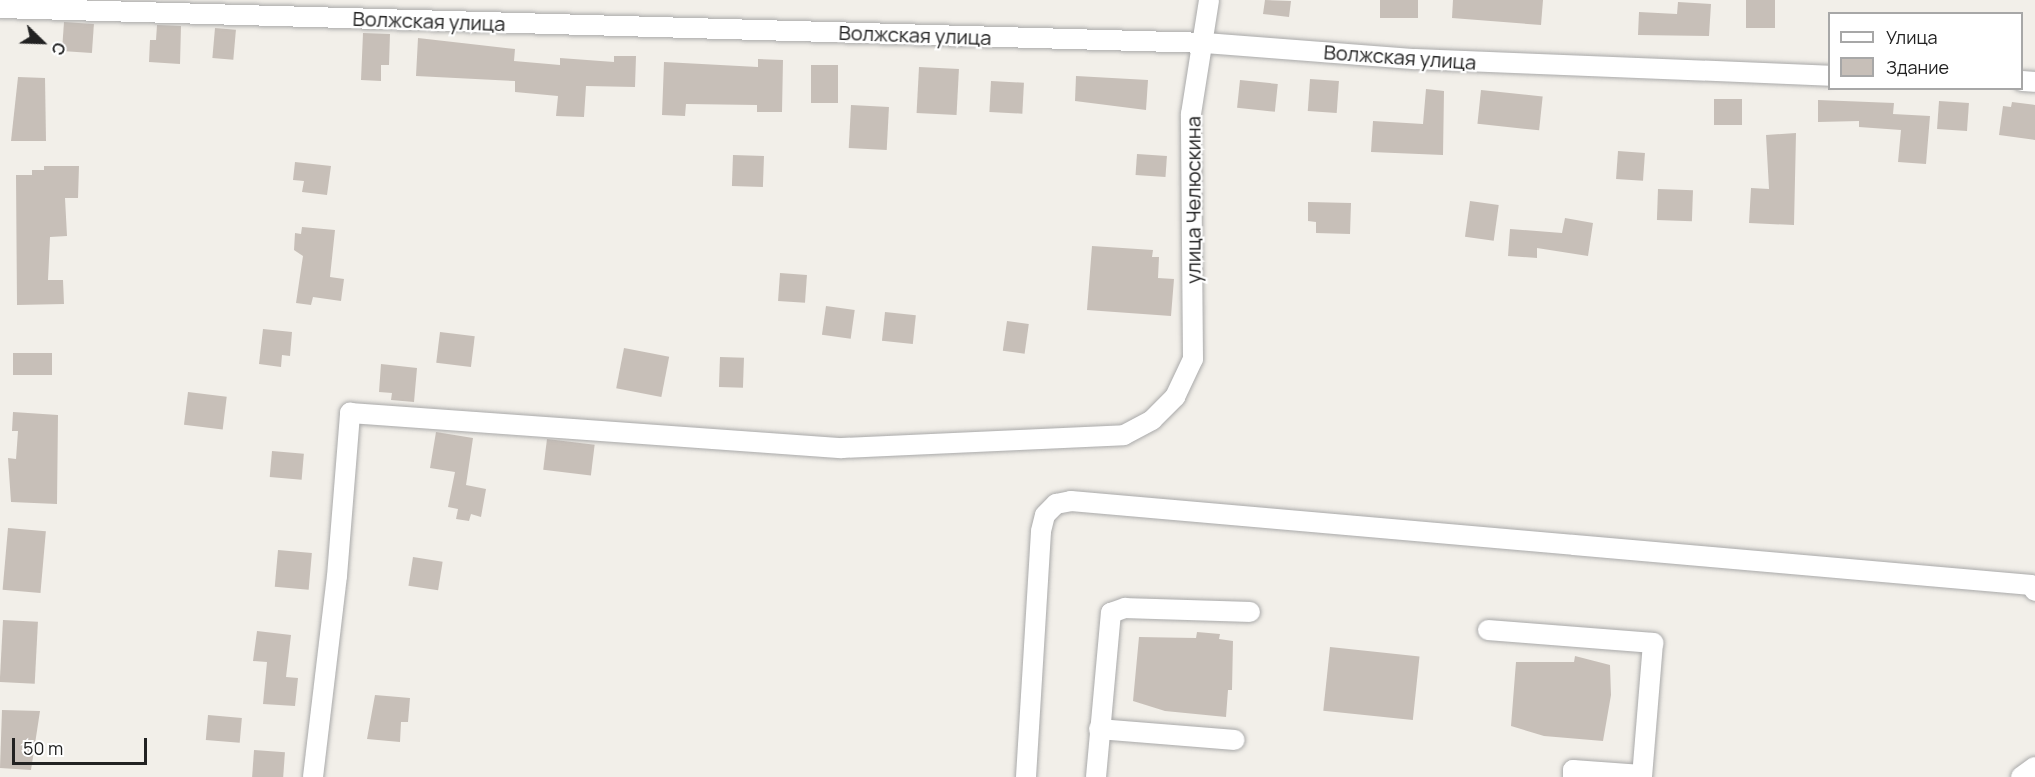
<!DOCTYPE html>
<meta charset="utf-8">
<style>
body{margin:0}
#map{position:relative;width:2035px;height:777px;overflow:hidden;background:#f2efe9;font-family:Manrope,sans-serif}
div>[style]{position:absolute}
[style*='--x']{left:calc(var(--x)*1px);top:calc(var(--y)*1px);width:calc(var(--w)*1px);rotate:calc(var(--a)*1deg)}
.building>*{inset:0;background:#c7bfb8;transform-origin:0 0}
.roads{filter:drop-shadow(0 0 2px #a9a9a9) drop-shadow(0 0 2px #a9a9a9)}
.minor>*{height:20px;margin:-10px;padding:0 10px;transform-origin:10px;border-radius:10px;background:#fff}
span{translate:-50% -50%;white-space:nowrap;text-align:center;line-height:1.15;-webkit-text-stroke:4.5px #fff;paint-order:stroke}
.street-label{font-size:20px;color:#222}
.legend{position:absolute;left:1828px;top:12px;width:195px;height:78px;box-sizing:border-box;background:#fff;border:2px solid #a7a7a7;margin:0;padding:8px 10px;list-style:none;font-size:18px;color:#222}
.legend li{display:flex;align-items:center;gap:12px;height:30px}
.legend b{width:30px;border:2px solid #a7a7a7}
.north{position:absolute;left:12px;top:12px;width:60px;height:60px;-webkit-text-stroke:4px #fff;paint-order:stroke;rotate:113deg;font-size:16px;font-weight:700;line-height:24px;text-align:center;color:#222}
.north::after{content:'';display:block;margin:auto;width:21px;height:27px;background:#222;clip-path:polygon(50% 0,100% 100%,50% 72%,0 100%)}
.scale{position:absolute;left:12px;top:738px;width:135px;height:27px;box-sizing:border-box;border:3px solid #222;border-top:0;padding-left:8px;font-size:18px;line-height:21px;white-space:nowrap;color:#222;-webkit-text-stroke:4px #fff;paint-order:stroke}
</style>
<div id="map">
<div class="building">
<i style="clip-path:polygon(1265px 0,1291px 1px,1289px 17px,1263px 14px)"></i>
<i style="left:1380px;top:0;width:38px;height:18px"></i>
<i style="clip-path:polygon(1453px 0,1543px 0,1541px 25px,1452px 18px)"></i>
<i style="left:1746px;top:0;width:29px;height:28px"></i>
<i style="clip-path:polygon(1678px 2px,1711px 4px,1709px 36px,1638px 35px,1639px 12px,1677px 14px)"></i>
<i style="left:64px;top:22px;width:30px;height:29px;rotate:4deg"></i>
<i style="clip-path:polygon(157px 25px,181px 26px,180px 64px,149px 62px,150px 40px,156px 40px)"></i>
<i style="left:215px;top:28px;width:21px;height:30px;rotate:5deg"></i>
<i style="clip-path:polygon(363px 33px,390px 34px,389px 65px,381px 65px,381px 81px,361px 80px)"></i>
<i style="clip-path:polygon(418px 38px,515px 49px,514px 61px,560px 65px,560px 58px,614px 62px,614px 56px,636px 56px,635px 87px,586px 86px,584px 117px,556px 116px,558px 96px,515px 92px,515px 81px,416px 76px)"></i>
<i style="clip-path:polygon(758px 59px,783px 60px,782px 112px,757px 112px,757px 105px,686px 104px,685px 116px,662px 115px,664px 62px,758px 67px)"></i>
<i style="left:811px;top:65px;width:27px;height:38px"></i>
<i style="left:919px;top:67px;width:40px;height:46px;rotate:3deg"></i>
<i style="clip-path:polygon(1076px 76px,1148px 80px,1146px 110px,1075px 101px)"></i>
<i style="clip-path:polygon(18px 77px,45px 78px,46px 141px,11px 141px)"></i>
<i style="left:1310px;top:79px;width:29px;height:32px;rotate:4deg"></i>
<i style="left:1240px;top:80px;width:38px;height:28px;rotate:6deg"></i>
<i style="left:991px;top:81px;width:33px;height:31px;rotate:3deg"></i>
<i style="clip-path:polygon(1426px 89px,1444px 91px,1443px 155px,1371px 152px,1373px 121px,1423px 124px)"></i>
<i style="left:1481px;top:90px;width:62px;height:34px;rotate:6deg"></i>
<i style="left:1714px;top:99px;width:28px;height:26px"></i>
<i style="clip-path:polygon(1818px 100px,1894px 103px,1893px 114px,1930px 116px,1926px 164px,1898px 162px,1901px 130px,1859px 127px,1859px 121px,1818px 122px)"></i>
<i style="left:1939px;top:101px;width:30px;height:28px;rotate:4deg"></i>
<i style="clip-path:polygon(2012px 102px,2035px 105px,2035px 140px,1999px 135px,2003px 106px,2011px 107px)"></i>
<i style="left:851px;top:105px;width:38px;height:43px;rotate:3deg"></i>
<i style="clip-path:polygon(1796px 133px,1794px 225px,1749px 223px,1751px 188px,1769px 189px,1766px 135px)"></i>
<i style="left:1618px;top:151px;width:27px;height:28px;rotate:4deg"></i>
<i style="left:1137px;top:154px;width:30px;height:21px;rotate:4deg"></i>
<i style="left:733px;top:155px;width:31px;height:31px;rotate:2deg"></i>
<i style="clip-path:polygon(295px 162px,331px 166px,327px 195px,302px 192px,304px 181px,293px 180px)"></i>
<i style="clip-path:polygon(44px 166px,79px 166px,78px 198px,65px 198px,67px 236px,50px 237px,48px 280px,63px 280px,64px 304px,17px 305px,16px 175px,32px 175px,32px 170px,44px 170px)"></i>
<i style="left:1658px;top:189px;width:35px;height:31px;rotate:2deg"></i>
<i style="left:1470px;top:201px;width:29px;height:36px;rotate:8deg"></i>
<i style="clip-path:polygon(1308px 202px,1351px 203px,1350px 234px,1316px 233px,1316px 222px,1308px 221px)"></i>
<i style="clip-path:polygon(1565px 218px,1593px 223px,1588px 256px,1537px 248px,1537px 258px,1508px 256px,1510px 229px,1562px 233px)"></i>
<i style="clip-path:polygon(302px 227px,335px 230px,330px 277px,344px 279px,341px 301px,313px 297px,311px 305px,296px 303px,303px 256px,294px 250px,295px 233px,301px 234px)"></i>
<i style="clip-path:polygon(1092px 246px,1153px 250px,1152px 257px,1159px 257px,1158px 278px,1174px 279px,1171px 316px,1087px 310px)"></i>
<i style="left:780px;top:273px;width:27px;height:28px;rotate:4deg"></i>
<i style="left:826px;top:306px;width:29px;height:29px;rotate:8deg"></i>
<i style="left:885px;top:312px;width:31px;height:29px;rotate:6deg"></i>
<i style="left:1007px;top:321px;width:22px;height:30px;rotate:8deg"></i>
<i style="clip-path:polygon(263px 329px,292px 332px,290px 356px,282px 355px,281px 367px,259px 364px)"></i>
<i style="left:440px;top:332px;width:35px;height:31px;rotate:7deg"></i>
<i style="left:624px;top:348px;width:46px;height:41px;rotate:11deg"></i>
<i style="left:13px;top:353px;width:39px;height:22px"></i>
<i style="left:720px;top:357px;width:24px;height:30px;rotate:2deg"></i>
<i style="clip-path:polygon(381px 364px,417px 368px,414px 402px,391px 400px,392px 393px,379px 392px)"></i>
<i style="left:188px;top:392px;width:39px;height:33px;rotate:7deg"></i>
<i style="clip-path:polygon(13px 412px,58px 415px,57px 504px,11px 502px,8px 458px,16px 459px,18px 431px,12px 431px)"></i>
<i style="clip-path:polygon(436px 432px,473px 438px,466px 485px,486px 489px,481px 517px,471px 514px,469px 521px,456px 519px,458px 509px,448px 507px,455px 472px,430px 468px)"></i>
<i style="left:547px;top:439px;width:48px;height:31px;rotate:7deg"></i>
<i style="left:272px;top:451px;width:32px;height:26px;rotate:5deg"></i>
<i style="left:8px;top:528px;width:38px;height:62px;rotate:5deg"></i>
<i style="left:278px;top:550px;width:34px;height:37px;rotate:5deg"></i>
<i style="left:413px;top:557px;width:30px;height:29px;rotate:9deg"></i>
<i style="left:3px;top:620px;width:35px;height:62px;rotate:3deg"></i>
<i style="clip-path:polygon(257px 631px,291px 635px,286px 677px,298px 678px,295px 706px,263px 704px,267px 662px,253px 661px)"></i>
<i style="clip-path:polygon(1197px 632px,1220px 634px,1219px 639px,1233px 641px,1232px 690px,1228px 690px,1226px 717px,1165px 711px,1133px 701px,1139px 637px,1196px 638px)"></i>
<i style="left:1330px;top:647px;width:90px;height:64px;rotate:6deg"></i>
<i style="clip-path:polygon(1575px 656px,1610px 665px,1611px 695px,1603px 741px,1544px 736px,1511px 726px,1516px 662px,1574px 662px)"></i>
<i style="clip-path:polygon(375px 695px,410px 698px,408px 722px,401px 722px,400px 742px,367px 739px)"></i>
<i style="clip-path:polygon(2px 710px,40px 711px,31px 770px,0 768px)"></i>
<i style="left:208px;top:715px;width:34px;height:25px;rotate:5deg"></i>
<i style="left:254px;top:750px;width:31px;height:27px;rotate:4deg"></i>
</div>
<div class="roads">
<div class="minor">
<i style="--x:0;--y:8;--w:1206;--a:1.66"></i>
<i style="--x:1205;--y:43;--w:211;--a:4.4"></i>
<i style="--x:1415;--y:59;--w:415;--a:2.3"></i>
<i style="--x:2022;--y:81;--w:13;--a:4"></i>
<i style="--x:1488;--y:630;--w:166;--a:4.5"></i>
<i style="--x:1653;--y:643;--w:134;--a:94.7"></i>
<i style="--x:1099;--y:729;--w:136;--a:4.6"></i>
<i style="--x:313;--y:777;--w:202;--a:-83.2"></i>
<i style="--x:337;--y:576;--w:164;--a:-85.4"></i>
<i style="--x:350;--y:413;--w:493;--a:4.1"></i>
<i style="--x:842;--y:448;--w:282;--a:-2.6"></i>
<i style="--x:1124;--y:435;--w:32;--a:-28"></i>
<i style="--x:1152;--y:420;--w:33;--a:-45"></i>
<i style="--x:1175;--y:397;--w:42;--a:-64.7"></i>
<i style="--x:1193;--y:359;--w:245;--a:-90.5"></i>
<i style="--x:1191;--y:114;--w:115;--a:-81"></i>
<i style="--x:1026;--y:777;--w:246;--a:-86.5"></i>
<i style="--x:1041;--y:531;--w:16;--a:-76"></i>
<i style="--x:1045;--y:515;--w:16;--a:-45"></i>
<i style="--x:1056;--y:504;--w:15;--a:-11"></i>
<i style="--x:1071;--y:501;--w:964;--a:5"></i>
<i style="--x:2031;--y:585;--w:7;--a:56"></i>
<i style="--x:1096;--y:777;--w:165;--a:-84.8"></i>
<i style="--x:1111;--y:613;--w:15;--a:-20"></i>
<i style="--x:1125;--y:608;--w:125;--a:1.8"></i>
<i style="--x:1573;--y:777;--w:7;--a:-90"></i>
<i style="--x:1573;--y:770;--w:69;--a:4.1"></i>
<i style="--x:2021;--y:777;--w:17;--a:-36"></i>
</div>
</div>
<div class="street-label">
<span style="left:429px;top:21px;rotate:2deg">Волжская улица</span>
<span style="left:915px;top:35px;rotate:2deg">Волжская улица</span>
<span style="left:1400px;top:57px;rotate:4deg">Волжская улица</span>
<span style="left:1193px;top:200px;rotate:-90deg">улица Челюскина</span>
</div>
<ul class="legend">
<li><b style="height:8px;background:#fff"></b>Улица</li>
<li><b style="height:16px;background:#c7bfb8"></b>Здание</li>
</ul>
<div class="north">С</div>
<div class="scale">50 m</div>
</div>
